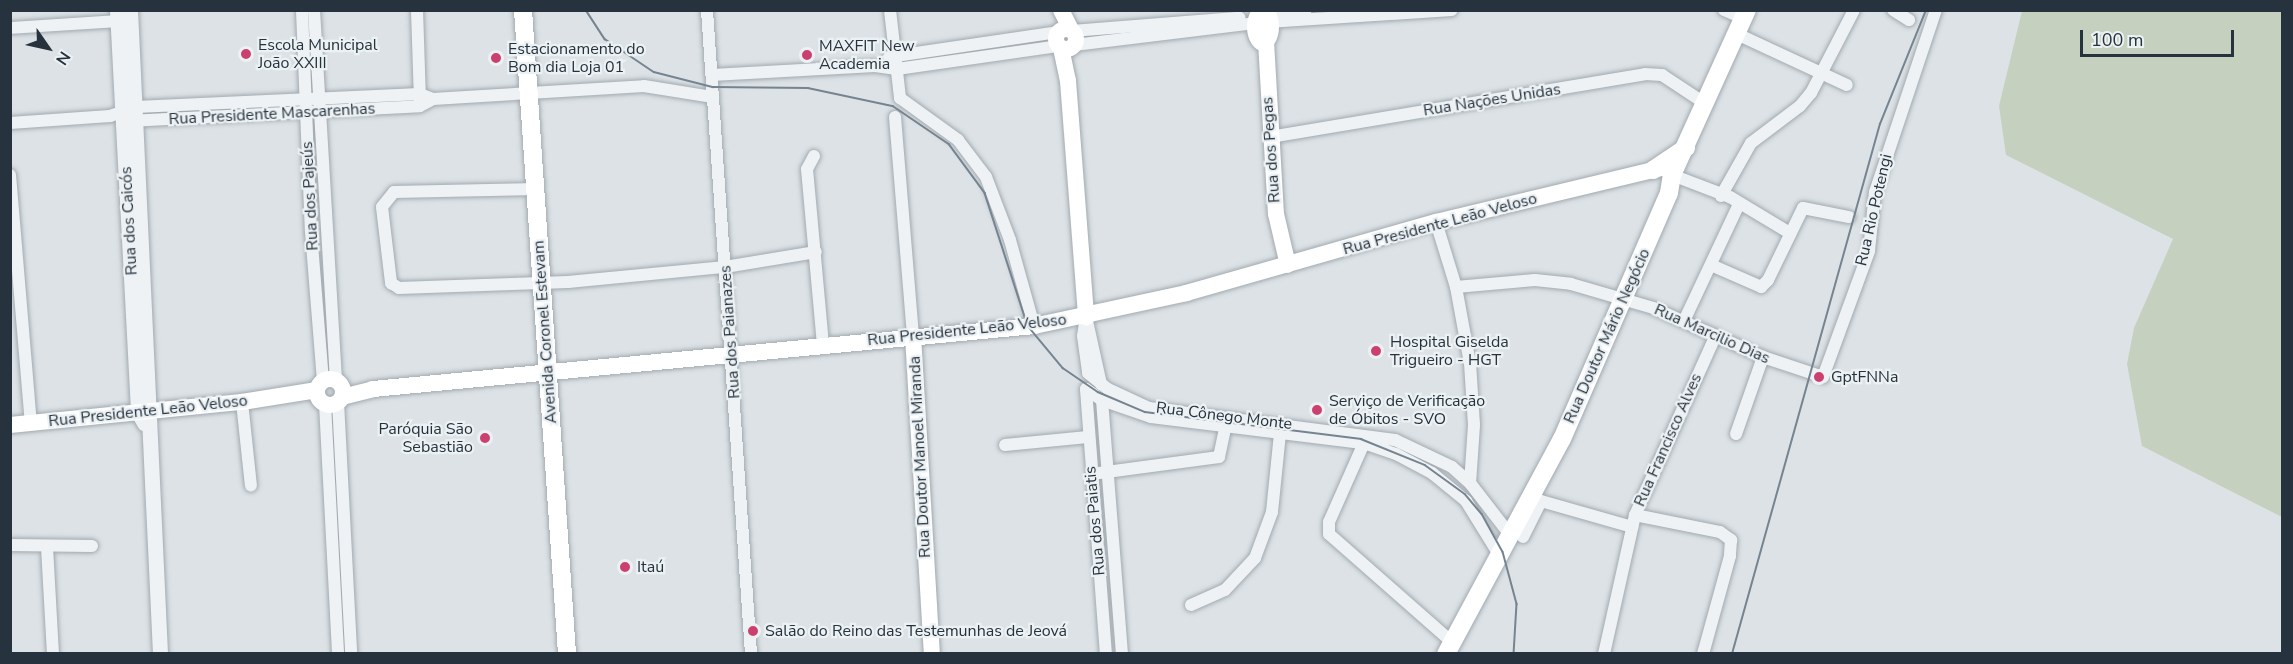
<!DOCTYPE html>
<meta charset="utf-8">
<style>
body{margin:0}
#map{position:relative;width:2293px;height:664px;overflow:hidden;background:#dce2e6;font-family:"Nunito Sans",sans-serif}
div>[style]{position:absolute}
[style*='--x']{left:calc(var(--x)*1px);top:calc(var(--y)*1px);width:calc(var(--w)*1px);rotate:calc(var(--a)*1deg)}
.green>*{inset:0;background:#c6d0be}
.roads{filter:drop-shadow(0 0 2px #a2aab0) drop-shadow(0 0 2px #a2aab0)}
.minor>*{height:12px;margin:-6px;padding:0 6px;transform-origin:6px;border-radius:6px;background:#eff2f5}
.tertiary>*{height:15px;margin:-7.5px;padding:0 7.5px;transform-origin:7.5px;border-radius:7.5px;background:#eff2f5}
.secondary>*{height:16px;margin:-8px;padding:0 8px;transform-origin:8px;border-radius:8px;background:#fff}
.secondary>.ring{margin:-8px;padding:0;box-sizing:content-box;background:none;border:16px solid #fff;border-radius:50%}
.primary>*{height:18px;margin:-9px;padding:0 9px;transform-origin:9px;border-radius:9px;background:#fff}
.tram>*{height:1.5px;margin:-0.75px;padding:0 0.75px;transform-origin:0.75px;border-radius:0.75px;background:#768490}
.dots>*{width:16px;height:16px;translate:-50% -50%;box-sizing:border-box;border:3px solid #ecf1f4;border-radius:50%}
span{translate:-50% -50%;white-space:nowrap;text-align:center;line-height:1.15;-webkit-text-stroke:4.5px #ecf1f4;paint-order:stroke}
.poi-label{font-size:16px;color:#26323d}
.left{translate:0 -50%;text-align:left}
.right{translate:-100% -50%;text-align:right}
.street-label{font-size:16px;color:#26323d}
.frame{position:absolute;inset:0;border:12px solid #26323d;pointer-events:none}
.north{position:absolute;left:18px;top:18px;width:60px;height:60px;-webkit-text-stroke:4px #ecf1f4;paint-order:stroke;rotate:124deg;font-size:16px;font-weight:700;line-height:24px;text-align:center;color:#26323d}
.north::after{content:'';display:block;margin:auto;width:21px;height:27px;background:#26323d;clip-path:polygon(50% 0,100% 100%,50% 72%,0 100%)}
.scale{position:absolute;left:2080px;top:30px;width:154px;height:27px;box-sizing:border-box;border:3px solid #26323d;border-top:0;padding-left:8px;font-size:18px;line-height:21px;white-space:nowrap;color:#26323d;-webkit-text-stroke:4px #ecf1f4;paint-order:stroke}
</style>
<div id="map">
<div class="green">
<i style="clip-path:polygon(2022px 11px,2282px 11px,2282px 517px,2142px 446px,2127px 364px,2134px 328px,2173px 239px,2006px 155px,1999px 106px)"></i>
</div>
<div class="roads">
<div class="minor">
<i style="--x:302;--y:10;--w:222;--a:87.7"></i>
<i style="--x:311;--y:232;--w:149;--a:85.4"></i>
<i style="--x:314;--y:10;--w:371;--a:86.6"></i>
<i style="--x:417;--y:10;--w:92;--a:88.1"></i>
<i style="--x:707;--y:10;--w:646;--a:86.09"></i>
<i style="--x:890;--y:10;--w:89;--a:83.5"></i>
<i style="--x:900;--y:98;--w:72;--a:35.9"></i>
<i style="--x:958;--y:140;--w:46;--a:52.9"></i>
<i style="--x:986;--y:177;--w:67;--a:69.1"></i>
<i style="--x:1010;--y:240;--w:89;--a:74.4"></i>
<i style="--x:1724;--y:10;--w:21;--a:23"></i>
<i style="--x:1893;--y:10;--w:19;--a:32"></i>
<i style="--x:1267;--y:14;--w:39;--a:-6"></i>
<i style="--x:1267;--y:22;--w:185;--a:-3.7"></i>
<i style="--x:10;--y:28;--w:107;--a:-3.7"></i>
<i style="--x:1072;--y:31;--w:168;--a:-4.5"></i>
<i style="--x:1737;--y:34;--w:121;--a:24.9"></i>
<i style="--x:1074;--y:45;--w:184;--a:-6.9"></i>
<i style="--x:889;--y:57;--w:172;--a:-8.4"></i>
<i style="--x:712;--y:75;--w:163;--a:-3.2"></i>
<i style="--x:875;--y:66;--w:22;--a:8"></i>
<i style="--x:897;--y:69;--w:164;--a:-8.1"></i>
<i style="--x:895;--y:117;--w:220;--a:85.3"></i>
<i style="--x:128;--y:121;--w:292;--a:-2.9"></i>
<i style="--x:420;--y:106;--w:15;--a:-28"></i>
<i style="--x:10;--y:123;--w:100;--a:-4"></i>
<i style="--x:110;--y:116;--w:28;--a:-19"></i>
<i style="--x:136;--y:107;--w:284;--a:-2.6"></i>
<i style="--x:420;--y:94;--w:14;--a:21"></i>
<i style="--x:433;--y:99;--w:211;--a:-3.5"></i>
<i style="--x:644;--y:86;--w:70;--a:9.1"></i>
<i style="--x:1270;--y:137;--w:380;--a:-9.5"></i>
<i style="--x:1645;--y:74;--w:17;--a:3"></i>
<i style="--x:1662;--y:75;--w:53;--a:33.4"></i>
<i style="--x:814;--y:156;--w:15;--a:118"></i>
<i style="--x:807;--y:169;--w:176;--a:84.8"></i>
<i style="--x:10;--y:175;--w:249;--a:85.2"></i>
<i style="--x:1672;--y:175;--w:62;--a:20.8"></i>
<i style="--x:1730;--y:197;--w:70;--a:31"></i>
<i style="--x:537;--y:189;--w:143;--a:178.8"></i>
<i style="--x:394;--y:192;--w:19;--a:129"></i>
<i style="--x:382;--y:207;--w:77;--a:83.2"></i>
<i style="--x:391;--y:283;--w:9;--a:32"></i>
<i style="--x:399;--y:288;--w:169;--a:-2"></i>
<i style="--x:568;--y:282;--w:158;--a:-5.5"></i>
<i style="--x:725;--y:267;--w:92;--a:-9.4"></i>
<i style="--x:1721;--y:196;--w:61;--a:-60.5"></i>
<i style="--x:1751;--y:143;--w:61;--a:-37.1"></i>
<i style="--x:1800;--y:106;--w:17;--a:-50"></i>
<i style="--x:1811;--y:93;--w:93;--a:-62.6"></i>
<i style="--x:1436;--y:222;--w:68;--a:72.9"></i>
<i style="--x:1456;--y:287;--w:77;--a:79.6"></i>
<i style="--x:1470;--y:363;--w:62;--a:86.3"></i>
<i style="--x:1474;--y:425;--w:58;--a:93.9"></i>
<i style="--x:1711;--y:265;--w:55;--a:23.7"></i>
<i style="--x:1761;--y:287;--w:10;--a:-45"></i>
<i style="--x:1768;--y:280;--w:80;--a:-64.1"></i>
<i style="--x:1803;--y:208;--w:47;--a:11.1"></i>
<i style="--x:1456;--y:287;--w:79;--a:-5.1"></i>
<i style="--x:1535;--y:280;--w:36;--a:6"></i>
<i style="--x:1571;--y:284;--w:85;--a:16.3"></i>
<i style="--x:1653;--y:308;--w:120;--a:24"></i>
<i style="--x:1763;--y:357;--w:63;--a:18.4"></i>
<i style="--x:1823;--y:377;--w:134;--a:-69.9"></i>
<i style="--x:1869;--y:251;--w:59;--a:-84.2"></i>
<i style="--x:1875;--y:192;--w:192;--a:-71.5"></i>
<i style="--x:1086;--y:317;--w:19;--a:99"></i>
<i style="--x:1083;--y:336;--w:37;--a:82"></i>
<i style="--x:1088;--y:373;--w:26;--a:39"></i>
<i style="--x:1108;--y:389;--w:45;--a:24.9"></i>
<i style="--x:1149;--y:408;--w:248;--a:7.4"></i>
<i style="--x:1395;--y:440;--w:63;--a:25.3"></i>
<i style="--x:1452;--y:467;--w:24;--a:42"></i>
<i style="--x:1470;--y:483;--w:67;--a:52.3"></i>
<i style="--x:1087;--y:321;--w:65;--a:77.5"></i>
<i style="--x:1684;--y:321;--w:129;--a:-64.8"></i>
<i style="--x:1086;--y:389;--w:19;--a:35"></i>
<i style="--x:1102;--y:400;--w:52;--a:19.1"></i>
<i style="--x:1151;--y:417;--w:215;--a:7"></i>
<i style="--x:1364;--y:443;--w:34;--a:19"></i>
<i style="--x:1396;--y:454;--w:41;--a:27.8"></i>
<i style="--x:1432;--y:473;--w:44;--a:39.5"></i>
<i style="--x:1466;--y:501;--w:65;--a:58.3"></i>
<i style="--x:1086;--y:389;--w:266;--a:85.7"></i>
<i style="--x:1102;--y:400;--w:255;--a:85.5"></i>
<i style="--x:242;--y:402;--w:84;--a:83.9"></i>
<i style="--x:338;--y:402;--w:252;--a:87"></i>
<i style="--x:325;--y:404;--w:250;--a:87"></i>
<i style="--x:1736;--y:434;--w:82;--a:-70.7"></i>
<i style="--x:1364;--y:443;--w:86;--a:113.9"></i>
<i style="--x:1329;--y:522;--w:12;--a:90"></i>
<i style="--x:1329;--y:534;--w:164;--a:41.3"></i>
<i style="--x:1005;--y:445;--w:83;--a:-5.5"></i>
<i style="--x:1099;--y:473;--w:121;--a:-7.6"></i>
<i style="--x:1219;--y:457;--w:30;--a:-78"></i>
<i style="--x:1635;--y:515;--w:87;--a:11.3"></i>
<i style="--x:1720;--y:532;--w:14;--a:36"></i>
<i style="--x:1731;--y:540;--w:16;--a:94"></i>
<i style="--x:1730;--y:556;--w:102;--a:105.4"></i>
<i style="--x:1523;--y:537;--w:40;--a:-63.4"></i>
<i style="--x:1541;--y:501;--w:95;--a:15.9"></i>
<i style="--x:10;--y:545;--w:82;--a:0.7"></i>
<i style="--x:47;--y:547;--w:107;--a:86.8"></i>
<i style="--x:1191;--y:605;--w:37;--a:-24"></i>
<i style="--x:1225;--y:590;--w:44;--a:-46.8"></i>
<i style="--x:1255;--y:558;--w:49;--a:-69.7"></i>
<i style="--x:1272;--y:512;--w:79;--a:-84.2"></i>
<i style="--x:1604;--y:654;--w:142;--a:-77.4"></i>
<i style="--x:1635;--y:515;--w:197;--a:-65.8"></i>
</div>
<div class="tertiary">
<i style="--x:117;--y:10;--w:403;--a:87"></i>
<i style="--x:138;--y:412;--w:13;--a:61"></i>
<i style="--x:130;--y:10;--w:645;--a:87.33"></i>
</div>
<div class="secondary">
<i style="--x:1061;--y:10;--w:22;--a:63"></i>
<i class="ring" style="left:1255px;top:11px;width:-2px;height:-2px"></i>
<i style="--x:1265;--y:24;--w:190;--a:86.7"></i>
<i style="--x:1276;--y:214;--w:52;--a:76.8"></i>
<i class="ring" style="left:1056px;top:29px;width:4px;height:4px"></i>
<i style="--x:1061;--y:48;--w:34;--a:78"></i>
<i style="--x:1068;--y:81;--w:237;--a:85.6"></i>
<i style="--x:913;--y:336;--w:319;--a:86.6"></i>
<i class="ring" style="left:317px;top:379px;width:10px;height:10px"></i>
<i style="--x:342;--y:397;--w:32;--a:-14"></i>
<i style="--x:373;--y:389;--w:664;--a:-5.44"></i>
<i style="--x:1034;--y:326;--w:156;--a:-12.2"></i>
<i style="--x:1186;--y:293;--w:260;--a:-15.9"></i>
<i style="--x:1436;--y:222;--w:236;--a:-13.5"></i>
<i style="--x:10;--y:425;--w:233;--a:-5.7"></i>
<i style="--x:242;--y:402;--w:76;--a:-9.1"></i>
</div>
<div class="primary">
<i style="--x:523;--y:10;--w:646;--a:86.09"></i>
<i style="--x:1653;--y:170;--w:40;--a:-34"></i>
<i style="--x:1446;--y:654;--w:244;--a:-61.7"></i>
<i style="--x:1562;--y:439;--w:268;--a:-66.5"></i>
<i style="--x:1669;--y:193;--w:18;--a:-81"></i>
<i style="--x:1672;--y:175;--w:181;--a:-65.6"></i>
</div>
</div>
<div class="tram">
<i style="--x:586;--y:10;--w:35;--a:57"></i>
<i style="--x:605;--y:39;--w:59;--a:34"></i>
<i style="--x:654;--y:72;--w:61;--a:14.3"></i>
<i style="--x:713;--y:87;--w:95;--a:0.6"></i>
<i style="--x:808;--y:88;--w:87;--a:12"></i>
<i style="--x:893;--y:106;--w:68;--a:34.2"></i>
<i style="--x:949;--y:144;--w:61;--a:53.7"></i>
<i style="--x:985;--y:193;--w:140;--a:72.1"></i>
<i style="--x:1028;--y:326;--w:55;--a:50.2"></i>
<i style="--x:1063;--y:368;--w:42;--a:34.4"></i>
<i style="--x:1098;--y:392;--w:51;--a:23.1"></i>
<i style="--x:1145;--y:412;--w:218;--a:7.1"></i>
<i style="--x:1361;--y:439;--w:69;--a:22.1"></i>
<i style="--x:1425;--y:465;--w:49;--a:35.9"></i>
<i style="--x:1465;--y:494;--w:26;--a:50"></i>
<i style="--x:1482;--y:514;--w:43;--a:61.1"></i>
<i style="--x:1503;--y:552;--w:54;--a:74.9"></i>
<i style="--x:1517;--y:604;--w:50;--a:93.4"></i>
<i style="--x:1732;--y:654;--w:550;--a:-74.4"></i>
<i style="--x:1880;--y:124;--w:123;--a:-68"></i>
</div>
<div class="dots">
<i style="left:246px;top:54px;background:#cc406f"></i>
<i style="left:807px;top:55px;background:#cc406f"></i>
<i style="left:496px;top:58px;background:#cc406f"></i>
<i style="left:1376px;top:351px;background:#cc406f"></i>
<i style="left:1819px;top:377px;background:#cc406f"></i>
<i style="left:1317px;top:410px;background:#cc406f"></i>
<i style="left:485px;top:438px;background:#cc406f"></i>
<i style="left:625px;top:567px;background:#cc406f"></i>
<i style="left:753px;top:631px;background:#cc406f"></i>
</div>
<div class="poi-label">
<span class="left" style="left:258px;top:54px">Escola Municipal<br>João XXIII</span>
<span class="left" style="left:819px;top:55px">MAXFIT New<br>Academia</span>
<span class="left" style="left:508px;top:58px">Estacionamento do<br>Bom dia Loja 01</span>
<span class="left" style="left:1390px;top:351px">Hospital Giselda<br>Trigueiro - HGT</span>
<span class="left" style="left:1831px;top:377px">GptFNNa</span>
<span class="left" style="left:1329px;top:410px">Serviço de Verificação<br>de Óbitos - SVO</span>
<span class="right" style="left:473px;top:438px">Paróquia São<br>Sebastião</span>
<span class="left" style="left:637px;top:567px">Itaú</span>
<span class="left" style="left:765px;top:631px">Salão do Reino das Testemunhas de Jeová</span>
</div>
<div class="street-label">
<span style="left:1492px;top:100px;rotate:-9deg">Rua Nações Unidas</span>
<span style="left:272px;top:114px;rotate:-3deg">Rua Presidente Mascarenhas</span>
<span style="left:1271px;top:150px;rotate:-94deg">Rua dos Pegas</span>
<span style="left:310px;top:196px;rotate:-93deg">Rua dos Pajeús</span>
<span style="left:1874px;top:210px;rotate:-77deg">Rua Rio Potengi</span>
<span style="left:129px;top:221px;rotate:-93deg">Rua dos Caicós</span>
<span style="left:1440px;top:224px;rotate:-15deg">Rua Presidente Leão Veloso</span>
<span style="left:967px;top:330px;rotate:-6deg">Rua Presidente Leão Veloso</span>
<span style="left:545px;top:332px;rotate:-94deg">Avenida Coronel Estevam</span>
<span style="left:730px;top:332px;rotate:-94deg">Rua dos Paianazes</span>
<span style="left:1712px;top:334px;rotate:24deg">Rua Marcilio Dias</span>
<span style="left:1607px;top:336px;rotate:-66deg">Rua Doutor Mário Negócio</span>
<span style="left:148px;top:411px;rotate:-6deg">Rua Presidente Leão Veloso</span>
<span style="left:1224px;top:416px;rotate:7deg">Rua Cônego Monte</span>
<span style="left:1668px;top:440px;rotate:-66deg">Rua Francisco Alves</span>
<span style="left:920px;top:457px;rotate:-93deg">Rua Doutor Manoel Miranda</span>
<span style="left:1095px;top:521px;rotate:-95deg">Rua dos Paiatis</span>
</div>
<div class="frame"></div>
<div class="north">N</div>
<div class="scale">100 m</div>
</div>
